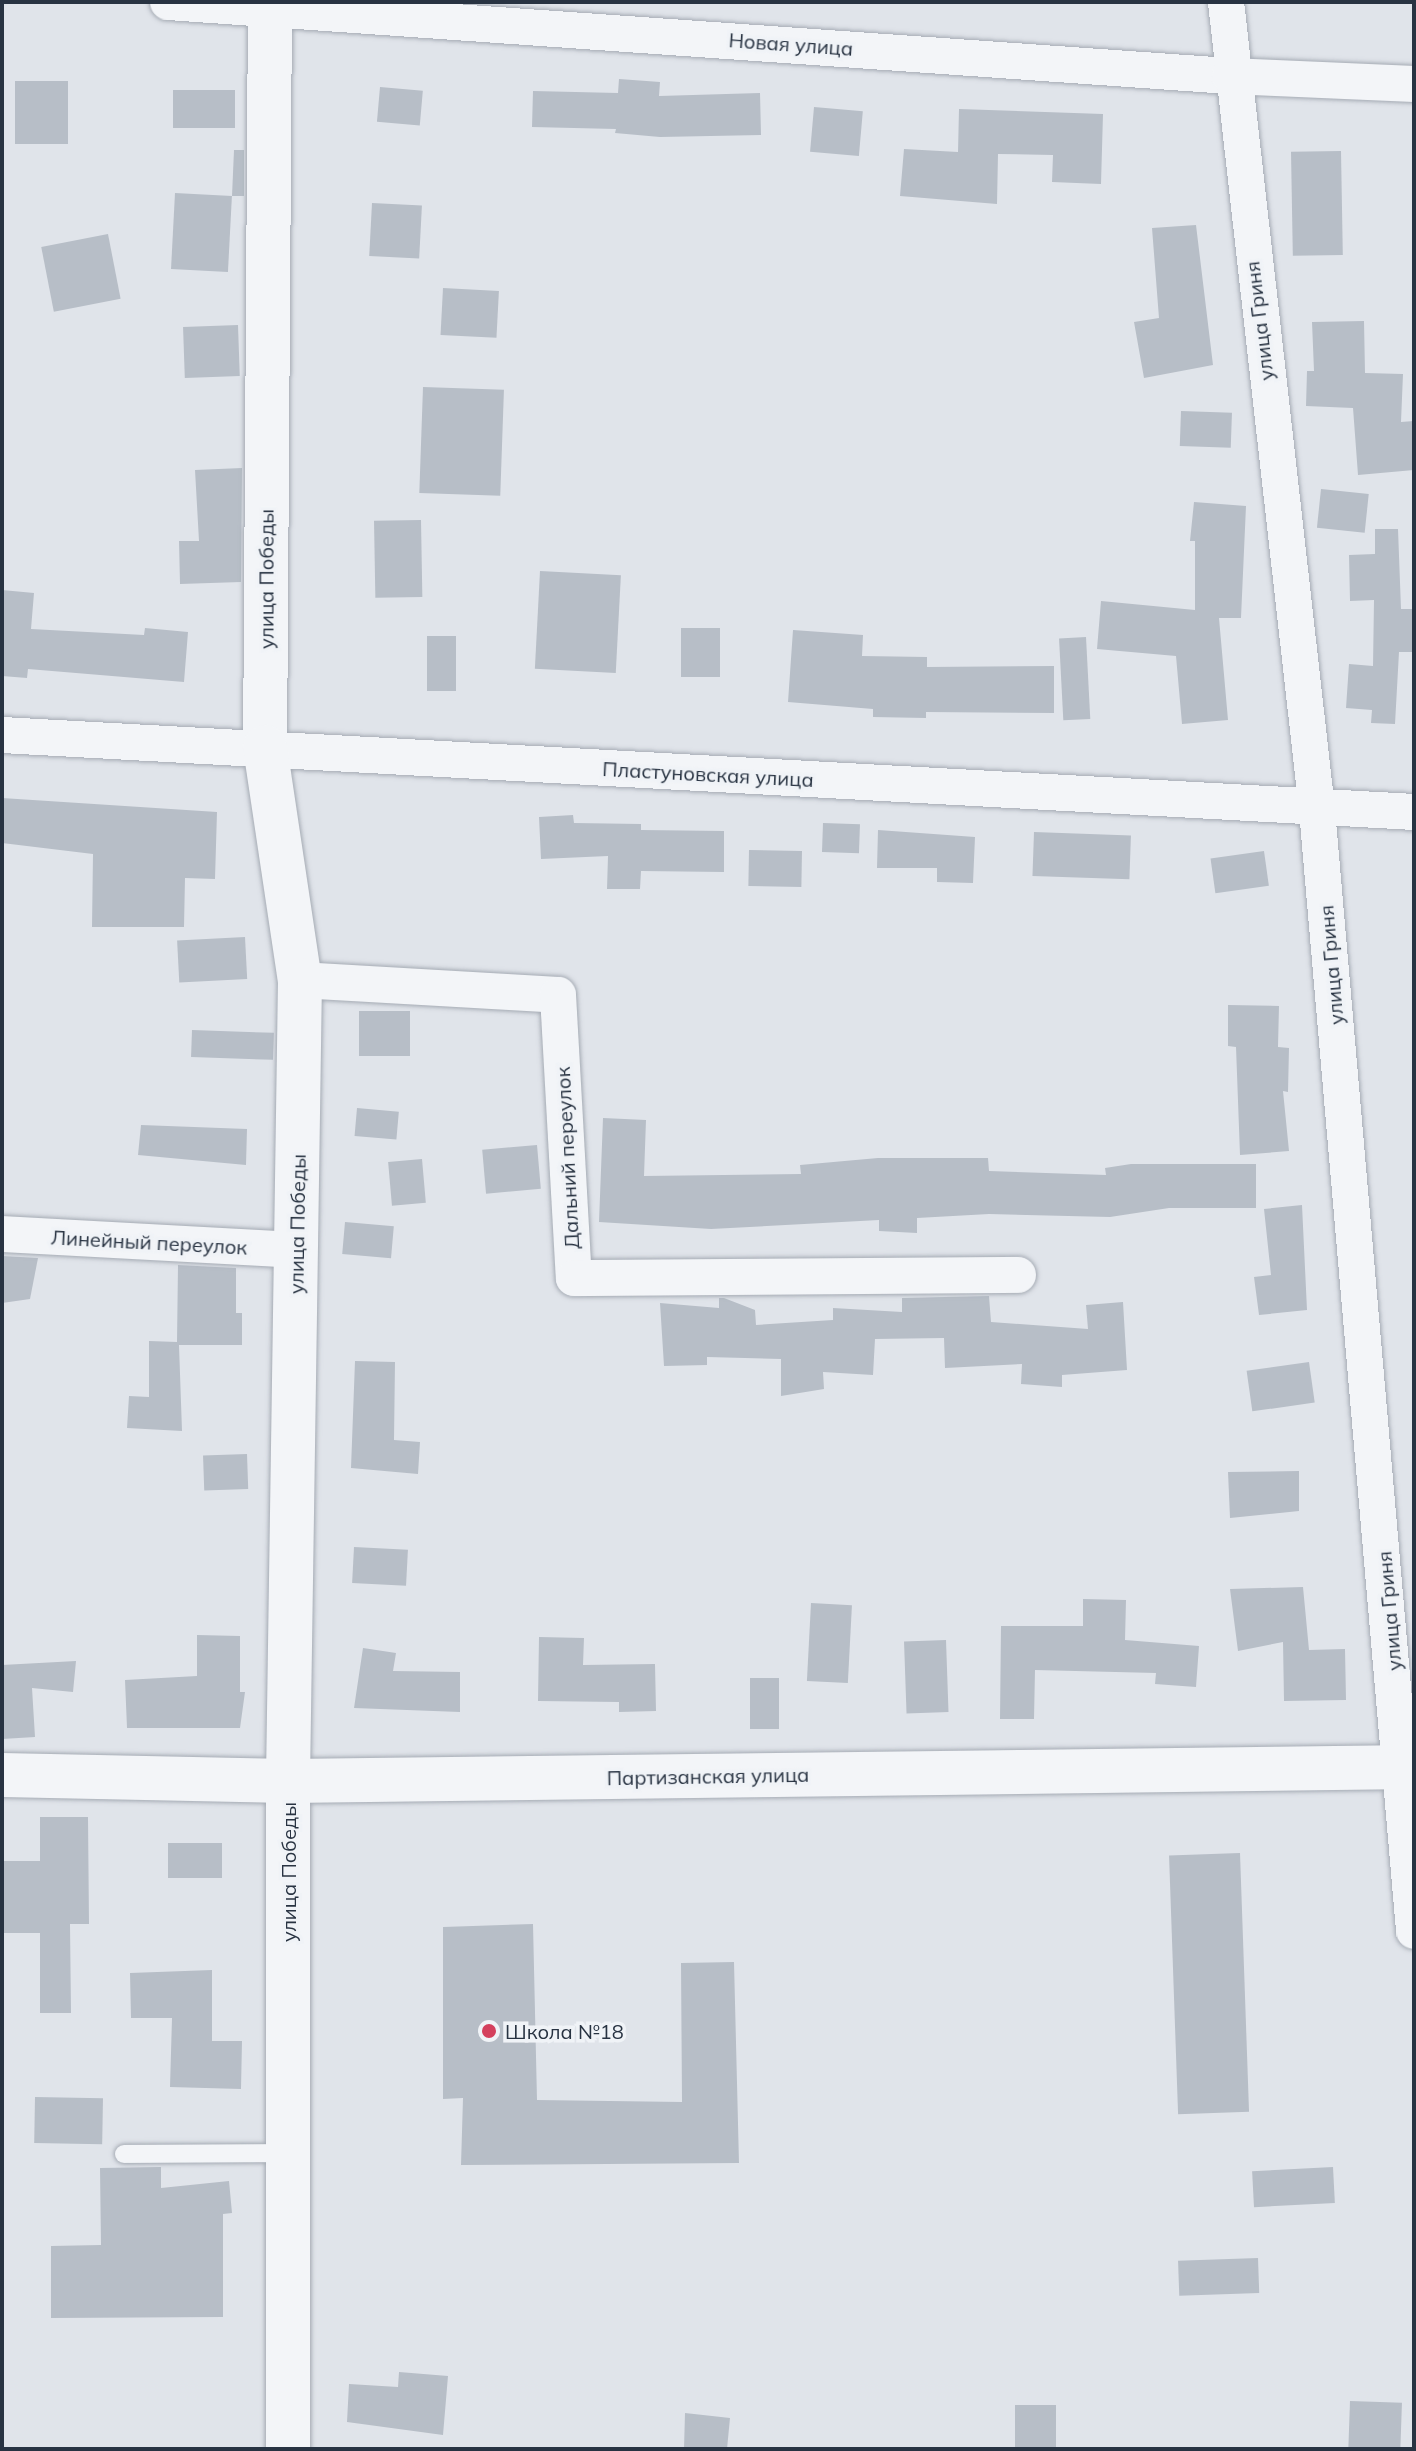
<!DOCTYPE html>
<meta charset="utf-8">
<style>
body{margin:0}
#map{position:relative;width:1416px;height:2451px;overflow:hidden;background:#e0e4ea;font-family:Mulish,sans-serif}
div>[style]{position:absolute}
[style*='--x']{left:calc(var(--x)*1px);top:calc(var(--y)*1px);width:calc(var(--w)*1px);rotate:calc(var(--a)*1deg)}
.building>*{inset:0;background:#b7bec7;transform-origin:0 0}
.roads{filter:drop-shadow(0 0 2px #a5abb4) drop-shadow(0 0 2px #a5abb4)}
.service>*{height:18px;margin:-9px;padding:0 9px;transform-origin:9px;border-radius:9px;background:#f3f5f8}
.minor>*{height:36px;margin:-18px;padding:0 18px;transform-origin:18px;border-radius:18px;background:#f3f5f8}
.tertiary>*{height:44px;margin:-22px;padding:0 22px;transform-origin:22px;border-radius:22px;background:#f3f5f8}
.dots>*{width:22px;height:22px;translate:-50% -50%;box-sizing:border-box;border:4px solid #f0f3f7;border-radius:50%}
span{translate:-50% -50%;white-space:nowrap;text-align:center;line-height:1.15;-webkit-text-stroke:7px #f0f3f7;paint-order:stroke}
.street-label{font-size:20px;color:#283342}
.poi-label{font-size:20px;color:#283342}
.left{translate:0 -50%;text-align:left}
.frame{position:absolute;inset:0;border:4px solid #283342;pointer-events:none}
</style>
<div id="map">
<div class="building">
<i style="clip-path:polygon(619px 79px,660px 82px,659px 96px,760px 93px,761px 135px,660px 137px,615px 133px,616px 129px,532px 127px,533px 91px,618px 93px)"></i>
<i style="left:15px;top:81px;width:53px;height:63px"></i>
<i style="left:380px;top:87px;width:43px;height:35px;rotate:5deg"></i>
<i style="left:173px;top:90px;width:62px;height:38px"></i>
<i style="left:814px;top:107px;width:49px;height:45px;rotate:5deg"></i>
<i style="clip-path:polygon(959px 109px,1103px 114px,1101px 184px,1052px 182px,1053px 155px,998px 154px,997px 204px,900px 196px,904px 149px,958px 152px)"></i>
<i style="clip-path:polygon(234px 150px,244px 150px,244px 196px,232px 196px)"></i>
<i style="left:1341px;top:151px;width:104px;height:50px;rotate:89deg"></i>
<i style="left:175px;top:193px;width:57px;height:76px;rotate:3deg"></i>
<i style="left:372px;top:203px;width:50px;height:53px;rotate:3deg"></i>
<i style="clip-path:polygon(1196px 225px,1213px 365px,1144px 378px,1134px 322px,1159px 318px,1152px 228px)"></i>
<i style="left:108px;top:234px;width:66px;height:68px;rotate:79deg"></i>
<i style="left:443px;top:288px;width:56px;height:47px;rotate:3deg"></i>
<i style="clip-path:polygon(1364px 321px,1365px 373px,1403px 374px,1401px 422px,1414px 421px,1414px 470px,1358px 475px,1353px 408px,1306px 406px,1307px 371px,1314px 371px,1312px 322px)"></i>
<i style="left:238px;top:325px;width:51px;height:55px;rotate:88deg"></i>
<i style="left:423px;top:387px;width:81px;height:106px;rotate:2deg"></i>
<i style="left:1181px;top:411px;width:51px;height:35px;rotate:2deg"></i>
<i style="clip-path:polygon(242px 468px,241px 582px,180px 584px,179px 541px,199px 541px,195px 470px)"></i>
<i style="left:1321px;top:489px;width:48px;height:39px;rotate:6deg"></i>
<i style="clip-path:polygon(1194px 502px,1246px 506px,1241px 618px,1219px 618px,1228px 720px,1182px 724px,1176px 656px,1097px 649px,1101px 601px,1195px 610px,1195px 541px,1190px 541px)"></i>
<i style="left:421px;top:520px;width:77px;height:47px;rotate:89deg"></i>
<i style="clip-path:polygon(1375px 529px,1398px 529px,1401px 609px,1414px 609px,1414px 652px,1399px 652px,1395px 724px,1371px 723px,1372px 710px,1346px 708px,1349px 664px,1373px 666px,1374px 600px,1350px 601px,1349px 555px,1375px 554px)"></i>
<i style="left:540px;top:571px;width:81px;height:98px;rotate:3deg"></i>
<i style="clip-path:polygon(2px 590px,34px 593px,31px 629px,144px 635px,145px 628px,188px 632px,184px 682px,28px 669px,27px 678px,2px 676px)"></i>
<i style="left:681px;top:628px;width:39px;height:49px"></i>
<i style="clip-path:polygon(793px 630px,863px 635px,862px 656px,927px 657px,927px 667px,1054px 666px,1054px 713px,926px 712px,926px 718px,873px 717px,873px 709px,788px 702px)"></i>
<i style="left:427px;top:636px;width:29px;height:55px"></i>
<i style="left:1086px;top:637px;width:82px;height:27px;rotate:87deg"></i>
<i style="clip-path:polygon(2px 798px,217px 812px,215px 879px,185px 878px,184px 927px,92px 927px,93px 854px,2px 843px)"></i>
<i style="clip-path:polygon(573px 815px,574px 823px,641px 824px,641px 830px,724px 831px,724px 872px,641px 871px,640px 889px,607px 889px,608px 856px,541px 859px,539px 817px)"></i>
<i style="left:823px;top:823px;width:37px;height:29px;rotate:2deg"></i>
<i style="clip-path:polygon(878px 830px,975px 837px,973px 883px,937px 882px,937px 868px,877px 868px)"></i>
<i style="left:1034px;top:832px;width:97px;height:44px;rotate:2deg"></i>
<i style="left:749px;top:850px;width:53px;height:36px;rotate:1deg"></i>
<i style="left:1264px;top:851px;width:35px;height:54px;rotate:82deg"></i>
<i style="left:245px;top:937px;width:42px;height:68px;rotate:87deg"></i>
<i style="clip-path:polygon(1228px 1005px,1279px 1006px,1278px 1047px,1289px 1048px,1288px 1092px,1283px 1091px,1289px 1151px,1240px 1155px,1236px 1047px,1228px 1046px)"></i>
<i style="left:359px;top:1011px;width:51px;height:45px"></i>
<i style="left:192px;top:1030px;width:82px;height:27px;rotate:2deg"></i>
<i style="left:357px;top:1108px;width:42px;height:28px;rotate:5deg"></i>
<i style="clip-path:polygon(603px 1118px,646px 1120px,644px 1176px,801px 1174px,800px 1165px,878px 1158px,988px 1158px,989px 1171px,1106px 1175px,1105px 1168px,1131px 1164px,1256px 1164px,1256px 1208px,1169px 1208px,1110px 1217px,989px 1214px,917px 1218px,917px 1233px,879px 1231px,879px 1220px,711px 1229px,599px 1222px)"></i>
<i style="clip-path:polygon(141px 1125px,247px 1129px,246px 1165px,138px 1155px)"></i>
<i style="left:537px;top:1145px;width:44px;height:55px;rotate:85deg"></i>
<i style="left:422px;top:1159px;width:44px;height:34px;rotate:85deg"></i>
<i style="clip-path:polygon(1302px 1205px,1307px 1310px,1259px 1315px,1254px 1277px,1271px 1275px,1264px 1209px)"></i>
<i style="left:345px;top:1222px;width:49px;height:32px;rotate:5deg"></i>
<i style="clip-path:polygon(2px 1256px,38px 1258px,30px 1299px,2px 1303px)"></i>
<i style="clip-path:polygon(178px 1265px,236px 1268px,236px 1313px,242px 1313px,242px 1345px,179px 1345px,182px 1431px,127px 1428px,129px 1396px,149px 1397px,149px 1341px,177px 1342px)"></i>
<i style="clip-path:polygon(989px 1296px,991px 1322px,1088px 1329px,1086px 1305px,1123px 1302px,1127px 1370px,1062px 1375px,1062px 1387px,1021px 1384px,1022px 1364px,945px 1368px,944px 1338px,875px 1339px,873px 1375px,823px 1372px,824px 1389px,781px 1396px,781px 1359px,707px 1357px,707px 1365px,664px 1366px,660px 1303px,719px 1308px,719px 1298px,724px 1298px,755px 1310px,756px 1325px,833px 1320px,833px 1308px,902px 1312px,902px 1298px)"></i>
<i style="clip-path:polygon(355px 1361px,395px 1362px,394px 1440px,420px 1442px,418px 1474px,351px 1468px)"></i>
<i style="left:1309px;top:1362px;width:41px;height:63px;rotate:82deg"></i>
<i style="left:247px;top:1454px;width:35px;height:44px;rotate:88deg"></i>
<i style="clip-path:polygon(1299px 1471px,1299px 1511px,1230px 1518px,1228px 1472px)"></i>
<i style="left:354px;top:1547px;width:54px;height:36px;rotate:3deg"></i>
<i style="clip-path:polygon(1303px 1587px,1309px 1650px,1345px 1649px,1346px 1700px,1284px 1701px,1283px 1642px,1238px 1651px,1230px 1589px)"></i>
<i style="clip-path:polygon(1083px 1599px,1126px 1600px,1125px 1640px,1199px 1646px,1196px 1687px,1155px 1684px,1156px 1673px,1035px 1670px,1034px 1719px,1000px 1719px,1001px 1626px,1083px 1626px)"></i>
<i style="left:811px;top:1603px;width:41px;height:78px;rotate:3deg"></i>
<i style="clip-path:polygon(197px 1635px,240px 1636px,240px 1692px,245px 1692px,240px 1728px,127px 1728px,125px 1680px,197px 1676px)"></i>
<i style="clip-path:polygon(539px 1637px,584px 1638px,583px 1665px,655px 1664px,656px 1711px,619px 1712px,619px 1702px,538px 1701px)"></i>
<i style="left:946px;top:1640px;width:72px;height:42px;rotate:88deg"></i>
<i style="clip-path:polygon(363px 1648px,396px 1653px,393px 1671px,460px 1672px,460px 1712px,354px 1708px)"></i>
<i style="clip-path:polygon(76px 1661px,73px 1692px,32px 1688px,35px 1737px,2px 1739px,2px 1665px)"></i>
<i style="left:750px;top:1678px;width:29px;height:51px"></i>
<i style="clip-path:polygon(40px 1817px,88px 1817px,89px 1924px,70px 1924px,71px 2013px,40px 2013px,40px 1933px,2px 1933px,2px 1861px,40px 1861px)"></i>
<i style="left:222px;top:1843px;width:35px;height:54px;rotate:90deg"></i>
<i style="left:1240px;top:1853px;width:259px;height:71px;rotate:88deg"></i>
<i style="clip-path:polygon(533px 1924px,537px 2100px,682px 2102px,681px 1963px,734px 1962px,739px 2163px,461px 2165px,463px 2098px,443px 2099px,443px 1927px)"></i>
<i style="clip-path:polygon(212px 1970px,212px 2041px,242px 2041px,241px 2089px,170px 2087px,172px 2018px,131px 2018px,130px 1973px)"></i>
<i style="left:35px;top:2097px;width:68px;height:46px;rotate:1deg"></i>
<i style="clip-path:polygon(161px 2167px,161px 2188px,229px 2181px,232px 2213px,223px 2214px,223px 2317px,51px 2318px,51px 2246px,101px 2245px,100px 2168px)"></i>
<i style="left:1333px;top:2167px;width:36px;height:81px;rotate:87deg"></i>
<i style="left:1258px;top:2258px;width:35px;height:80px;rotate:88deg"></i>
<i style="clip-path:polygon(399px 2372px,448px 2376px,443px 2435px,347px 2422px,349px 2384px,398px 2387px)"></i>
<i style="left:1350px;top:2401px;width:52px;height:48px;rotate:2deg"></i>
<i style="left:1015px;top:2405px;width:41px;height:44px"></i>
<i style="clip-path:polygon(685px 2413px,730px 2418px,727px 2449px,684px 2449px)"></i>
</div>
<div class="roads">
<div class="service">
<i style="--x:124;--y:2154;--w:164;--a:-0.3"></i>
</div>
<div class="minor">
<i style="--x:168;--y:2;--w:1065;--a:3.99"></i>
<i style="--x:1230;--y:76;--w:184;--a:2.5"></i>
<i style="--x:1226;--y:2;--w:813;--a:83.57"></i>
<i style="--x:1317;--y:810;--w:1125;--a:85.05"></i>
<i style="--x:2;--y:735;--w:1414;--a:3.12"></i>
<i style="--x:300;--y:980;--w:258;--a:3.3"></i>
<i style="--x:558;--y:995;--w:283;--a:86.8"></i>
<i style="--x:574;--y:1278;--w:444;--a:-0.4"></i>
<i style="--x:2;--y:1234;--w:294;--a:3.1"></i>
</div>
<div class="tertiary">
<i style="--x:270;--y:2;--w:745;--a:90.38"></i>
<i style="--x:265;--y:747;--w:236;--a:81.5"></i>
<i style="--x:300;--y:980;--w:801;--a:90.86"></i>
<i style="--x:288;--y:1781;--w:668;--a:90"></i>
<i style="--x:2;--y:1775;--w:286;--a:1.2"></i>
<i style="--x:288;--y:1781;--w:1126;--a:-0.71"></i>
</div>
</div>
<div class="dots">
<i style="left:489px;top:2031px;background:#d4405d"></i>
</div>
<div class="street-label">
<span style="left:791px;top:44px;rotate:4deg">Новая улица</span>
<span style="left:1259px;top:321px;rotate:-97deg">улица Гриня</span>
<span style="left:266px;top:579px;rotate:-90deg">улица Победы</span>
<span style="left:708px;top:774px;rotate:3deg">Пластуновская улица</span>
<span style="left:1331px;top:965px;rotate:-95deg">улица Гриня</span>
<span style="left:567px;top:1158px;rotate:-93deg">Дальний переулок</span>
<span style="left:297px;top:1224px;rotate:-89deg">улица Победы</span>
<span style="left:149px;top:1242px;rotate:3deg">Линейный переулок</span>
<span style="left:1389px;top:1611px;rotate:-95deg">улица Гриня</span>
<span style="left:708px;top:1776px;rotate:-1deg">Партизанская улица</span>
<span style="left:288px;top:1872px;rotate:-90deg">улица Победы</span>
</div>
<div class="poi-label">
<span class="left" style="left:505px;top:2031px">Школа №18</span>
</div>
<div class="frame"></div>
</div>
